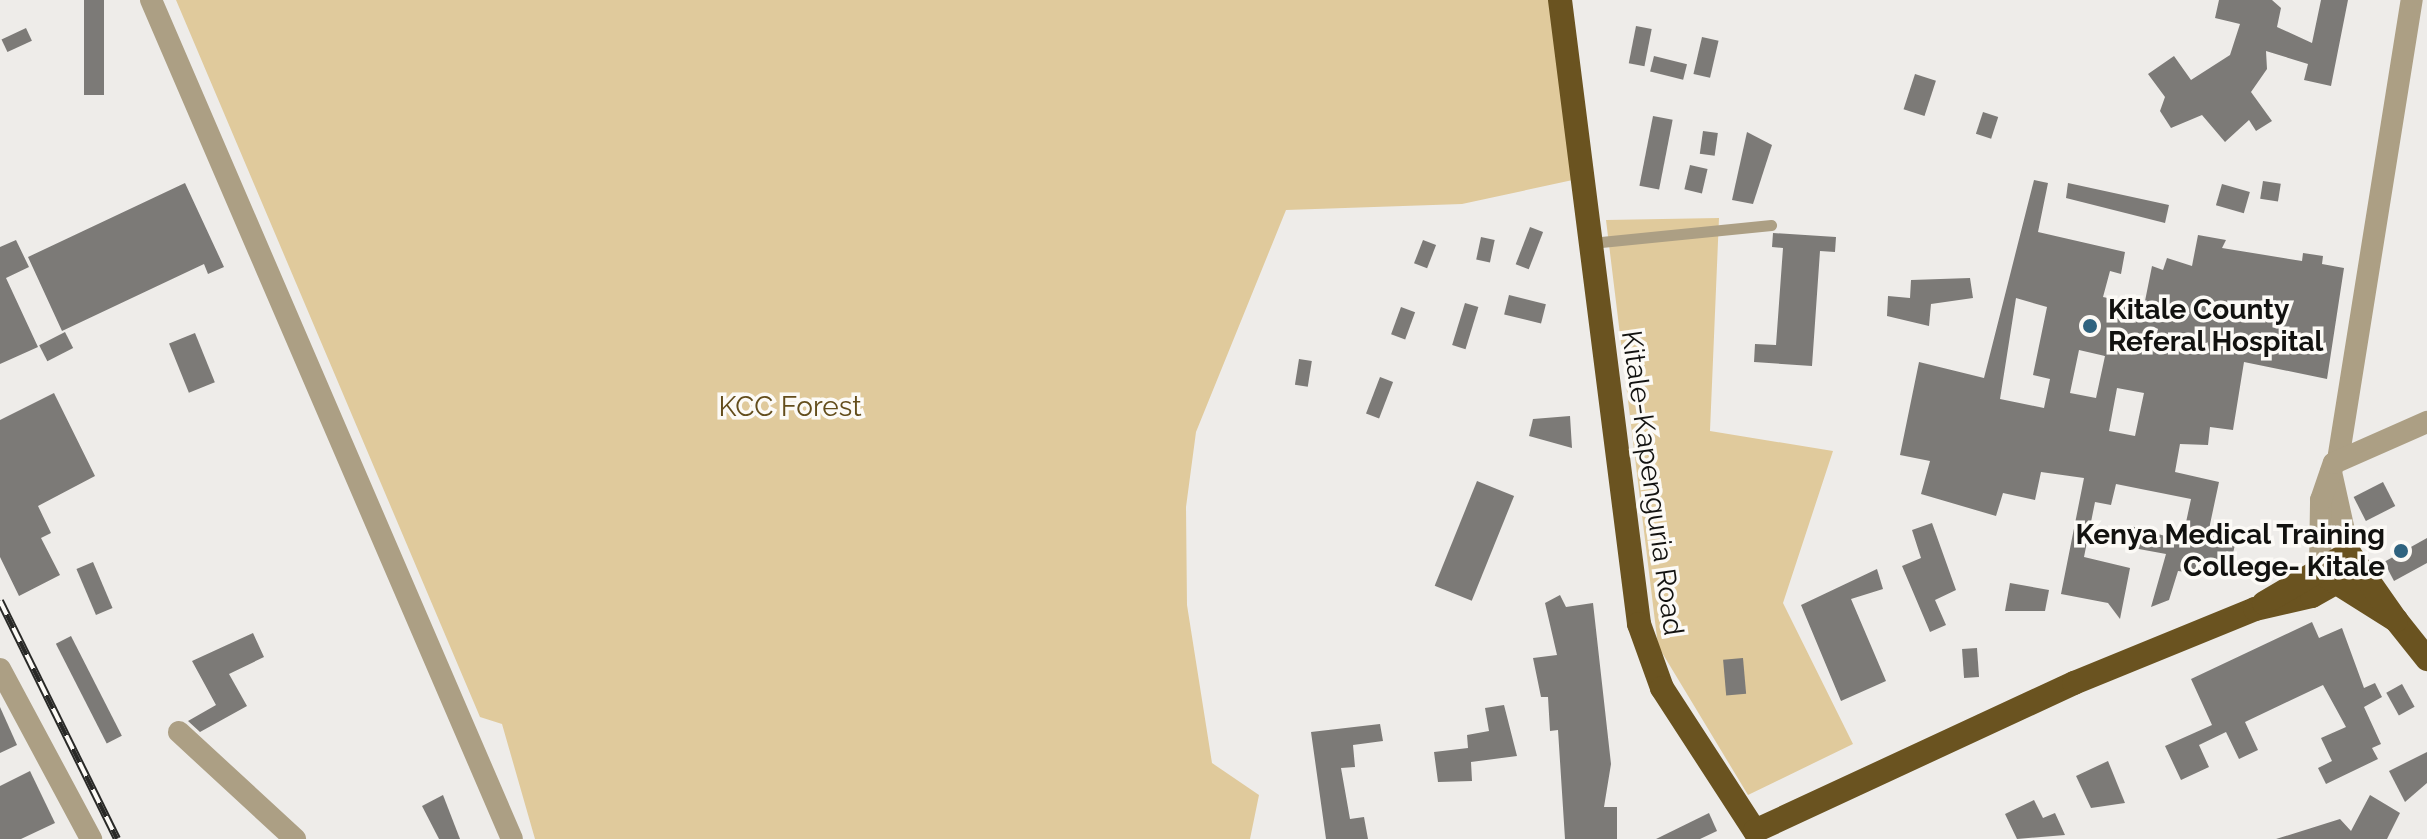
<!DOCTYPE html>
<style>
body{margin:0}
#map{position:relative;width:2427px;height:839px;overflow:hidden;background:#eeece9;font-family:Raleway,sans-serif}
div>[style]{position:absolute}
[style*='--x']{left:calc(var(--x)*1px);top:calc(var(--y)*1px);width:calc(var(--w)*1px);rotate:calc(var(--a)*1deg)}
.green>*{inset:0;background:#e0ca9c}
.building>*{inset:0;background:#7c7a77;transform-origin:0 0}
.service>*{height:11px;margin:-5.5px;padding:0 5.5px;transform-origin:5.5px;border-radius:5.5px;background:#ac9f84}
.minor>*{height:22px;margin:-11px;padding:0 11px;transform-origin:11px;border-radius:11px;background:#ac9f84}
.trunk>*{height:24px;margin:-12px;padding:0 12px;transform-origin:12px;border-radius:12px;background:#6a5320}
.rail>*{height:8px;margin-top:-4px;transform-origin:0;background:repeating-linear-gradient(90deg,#fcfaf6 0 15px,#292927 0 30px);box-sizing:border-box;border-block:2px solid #292927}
.dots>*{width:22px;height:22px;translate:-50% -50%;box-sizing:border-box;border:4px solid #fcfaf6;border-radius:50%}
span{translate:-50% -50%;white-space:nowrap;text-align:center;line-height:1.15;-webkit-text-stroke:7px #fcfaf6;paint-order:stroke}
.poi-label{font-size:28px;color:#121210;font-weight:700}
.left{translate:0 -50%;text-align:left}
.right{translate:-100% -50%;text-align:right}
.park-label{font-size:28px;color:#634d1c}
.street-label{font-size:28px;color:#121210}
</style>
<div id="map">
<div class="green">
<i style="clip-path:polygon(176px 0,1559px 0,1582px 178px,1462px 204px,1286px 210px,1196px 432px,1186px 507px,1187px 605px,1212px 763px,1259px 795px,1250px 839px,535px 839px,502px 724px,480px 717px)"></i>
<i style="clip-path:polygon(1719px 218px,1710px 431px,1833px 451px,1783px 603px,1853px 744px,1748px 795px,1658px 646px,1606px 220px)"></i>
</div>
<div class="building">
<i style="left:84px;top:0;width:20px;height:95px"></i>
<i style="clip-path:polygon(2219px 0,2272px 0,2281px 8px,2277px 27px,2312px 43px,2321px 0,2348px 0,2331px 86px,2304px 80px,2308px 64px,2266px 51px,2267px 69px,2251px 92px,2272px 121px,2256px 131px,2249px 120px,2225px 142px,2202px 115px,2171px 128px,2160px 111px,2165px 97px,2148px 74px,2174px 56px,2191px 80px,2230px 55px,2240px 24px,2215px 18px)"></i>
<i style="left:1636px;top:26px;width:16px;height:38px;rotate:11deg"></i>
<i style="left:26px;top:28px;width:14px;height:27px;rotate:65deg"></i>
<i style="left:1702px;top:37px;width:17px;height:38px;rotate:13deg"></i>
<i style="left:1654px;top:56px;width:34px;height:16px;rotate:14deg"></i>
<i style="left:1915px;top:74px;width:22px;height:37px;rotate:18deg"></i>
<i style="left:1983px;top:112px;width:16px;height:23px;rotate:18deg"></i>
<i style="left:1653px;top:116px;width:20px;height:71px;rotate:11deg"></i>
<i style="left:1703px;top:131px;width:15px;height:23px;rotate:8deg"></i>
<i style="clip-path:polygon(1747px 132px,1772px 145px,1753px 204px,1732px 200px)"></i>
<i style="left:1690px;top:165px;width:18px;height:25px;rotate:13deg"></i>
<i style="clip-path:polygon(evenodd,2034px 180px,2048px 183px,2038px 232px,2125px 252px,2121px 274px,2110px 271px,2103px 297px,2144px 306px,2152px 266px,2163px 270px,2167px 258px,2192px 266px,2198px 235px,2226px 240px,2222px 248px,2302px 261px,2303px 253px,2323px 256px,2322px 264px,2344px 268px,2327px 379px,2244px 362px,2233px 430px,2210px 427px,2208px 445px,2180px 444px,2175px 472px,2219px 482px,2209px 529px,2237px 535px,2228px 577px,2178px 571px,2169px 600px,2151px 607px,2166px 554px,2128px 547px,2131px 526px,2182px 541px,2191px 499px,2116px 484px,2111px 505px,2095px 502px,2084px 557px,2130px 568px,2120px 619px,2108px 603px,2061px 594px,2084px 478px,2041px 472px,2035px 500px,2003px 493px,1996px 516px,1921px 494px,1930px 461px,1900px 455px,1919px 362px,1984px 378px,2034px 180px,2016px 298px,2047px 307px,2033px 375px,2050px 379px,2044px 408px,2000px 399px,2016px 298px,2034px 180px,2079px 350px,2105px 356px,2096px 398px,2070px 393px,2079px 350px,2034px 180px,2117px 388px,2144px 393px,2135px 436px,2109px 431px,2117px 388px)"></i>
<i style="left:2263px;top:181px;width:18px;height:18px;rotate:9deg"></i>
<i style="clip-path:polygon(185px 183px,224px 267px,208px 274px,204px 264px,62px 331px,28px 257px)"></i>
<i style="clip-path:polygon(2068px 183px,2169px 205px,2165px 223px,2066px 198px)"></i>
<i style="left:2222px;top:184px;width:29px;height:22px;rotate:16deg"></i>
<i style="left:1530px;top:227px;width:14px;height:40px;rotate:21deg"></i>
<i style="clip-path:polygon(1773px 233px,1836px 237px,1835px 252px,1820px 251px,1812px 366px,1754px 362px,1755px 344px,1776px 345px,1783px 248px,1772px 247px)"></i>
<i style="left:1481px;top:237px;width:14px;height:23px;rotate:12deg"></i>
<i style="clip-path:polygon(16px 240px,29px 267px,6px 278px,38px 347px,0 364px,0 247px)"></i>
<i style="left:1423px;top:240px;width:14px;height:25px;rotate:21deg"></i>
<i style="clip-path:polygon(1970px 278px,1973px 298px,1931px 304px,1929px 326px,1887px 316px,1888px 296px,1910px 298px,1911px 280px)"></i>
<i style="left:1509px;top:295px;width:38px;height:20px;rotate:14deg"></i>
<i style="left:1465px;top:303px;width:14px;height:44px;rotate:17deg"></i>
<i style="left:1401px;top:307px;width:15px;height:29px;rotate:20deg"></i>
<i style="left:65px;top:332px;width:18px;height:29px;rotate:63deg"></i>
<i style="left:195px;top:333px;width:53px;height:28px;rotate:68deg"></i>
<i style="left:1299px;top:359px;width:13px;height:26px;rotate:9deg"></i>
<i style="left:1380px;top:377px;width:14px;height:39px;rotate:21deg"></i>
<i style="clip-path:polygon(54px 393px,95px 476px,38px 506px,51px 533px,41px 538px,60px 575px,19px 596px,0 557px,0 420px)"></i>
<i style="clip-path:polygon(1570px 416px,1572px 448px,1529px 436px,1533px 419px)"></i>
<i style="left:1477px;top:481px;width:40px;height:113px;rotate:22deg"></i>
<i style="left:2383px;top:482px;width:27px;height:33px;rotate:63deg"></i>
<i style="clip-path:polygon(1932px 523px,1956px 590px,1935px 600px,1946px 625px,1930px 632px,1902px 566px,1921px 558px,1912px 530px)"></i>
<i style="clip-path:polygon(2427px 538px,2427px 563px,2394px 581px,2384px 562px)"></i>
<i style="left:93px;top:562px;width:50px;height:18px;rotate:67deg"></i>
<i style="clip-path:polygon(1877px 569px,1883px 589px,1851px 599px,1886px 681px,1841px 701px,1801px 605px)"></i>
<i style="clip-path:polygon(2010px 583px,2049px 590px,2045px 611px,2005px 611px)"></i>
<i style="clip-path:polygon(1560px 595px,1566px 607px,1593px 603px,1611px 764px,1604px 807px,1617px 807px,1617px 839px,1565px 839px,1558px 730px,1550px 731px,1548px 697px,1541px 697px,1533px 658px,1557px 655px,1545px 603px)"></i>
<i style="clip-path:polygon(2312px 622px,2319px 638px,2342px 628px,2364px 688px,2375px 683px,2382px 697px,2364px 707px,2381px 744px,2372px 748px,2378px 759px,2326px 784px,2318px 768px,2332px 761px,2321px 738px,2346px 727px,2323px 685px,2245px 722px,2258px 750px,2239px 759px,2226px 732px,2199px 745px,2209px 767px,2181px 780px,2165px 746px,2212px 725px,2191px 679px)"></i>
<i style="clip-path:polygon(253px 633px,264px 657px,229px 674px,247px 706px,200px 732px,188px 721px,216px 705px,192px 661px)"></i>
<i style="left:71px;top:636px;width:112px;height:17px;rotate:63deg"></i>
<i style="left:1977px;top:648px;width:29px;height:15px;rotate:86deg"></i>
<i style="left:1743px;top:658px;width:36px;height:20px;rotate:85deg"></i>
<i style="left:2402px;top:684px;width:26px;height:18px;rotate:61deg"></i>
<i style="clip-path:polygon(1504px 705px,1517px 756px,1471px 762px,1472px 781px,1438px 782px,1434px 752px,1468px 748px,1467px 735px,1489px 731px,1485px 708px)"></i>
<i style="clip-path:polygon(0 707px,17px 745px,0 753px)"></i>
<i style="clip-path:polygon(1380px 724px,1383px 741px,1353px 745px,1355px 767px,1341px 768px,1350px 819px,1364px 817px,1368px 839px,1326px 839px,1311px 732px)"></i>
<i style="clip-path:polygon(2427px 752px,2427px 783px,2405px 802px,2389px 771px)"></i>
<i style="clip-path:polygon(2108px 761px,2125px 803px,2091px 808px,2076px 776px)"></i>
<i style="clip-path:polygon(30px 771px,55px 823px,21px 839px,0 839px,0 786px)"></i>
<i style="clip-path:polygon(443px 795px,460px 839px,439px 839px,422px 806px)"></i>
<i style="clip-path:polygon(2370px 795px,2400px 813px,2387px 839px,2276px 839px,2340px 819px,2351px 831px)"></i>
<i style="clip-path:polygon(2034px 800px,2043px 818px,2055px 813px,2065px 835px,2017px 839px,2005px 814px)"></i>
<i style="clip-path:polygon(1709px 813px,1717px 831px,1700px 839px,1656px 839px)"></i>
</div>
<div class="service">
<i style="--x:1591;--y:243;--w:181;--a:-5.7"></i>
</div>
<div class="minor">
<i style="--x:151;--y:0;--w:913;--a:66.72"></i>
<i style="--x:2338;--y:460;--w:466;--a:-80.9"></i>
<i style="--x:2331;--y:472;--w:83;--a:77.5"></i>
<i style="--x:2320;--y:567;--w:67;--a:-89.1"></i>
<i style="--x:2321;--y:500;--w:39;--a:-71"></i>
<i style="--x:2334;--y:463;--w:102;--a:-23.8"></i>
<i style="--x:0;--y:669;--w:193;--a:61.8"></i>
<i style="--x:179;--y:732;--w:158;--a:42.7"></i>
</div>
<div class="trunk">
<i style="--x:1560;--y:0;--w:629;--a:82.78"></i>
<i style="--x:1639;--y:624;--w:68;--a:70.2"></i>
<i style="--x:1662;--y:688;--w:171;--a:57"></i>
<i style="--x:1755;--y:831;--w:352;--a:-24.9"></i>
<i style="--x:2074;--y:683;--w:196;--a:-22.2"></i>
<i style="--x:2255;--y:609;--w:58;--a:-12.8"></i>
<i style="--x:2312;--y:596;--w:55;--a:-29.4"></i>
<i style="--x:2326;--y:576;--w:83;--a:32.2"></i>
<i style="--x:2396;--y:620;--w:50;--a:51.5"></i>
<i style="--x:2264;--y:603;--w:99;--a:-30.5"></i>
<i style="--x:2349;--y:553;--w:82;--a:55"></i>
</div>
<div class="rail">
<i style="--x:0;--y:601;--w:265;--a:63.8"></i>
</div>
<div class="dots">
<i style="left:2090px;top:326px;background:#2f637f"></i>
<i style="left:2401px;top:551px;background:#2f637f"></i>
</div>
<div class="poi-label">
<span class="left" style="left:2108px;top:326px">Kitale County<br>Referal Hospital</span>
<span class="right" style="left:2385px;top:551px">Kenya Medical Training<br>College- Kitale</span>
</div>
<div class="park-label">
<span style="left:790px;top:407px">KCC Forest</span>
</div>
<div class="street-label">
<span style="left:1652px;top:483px;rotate:82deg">Kitale-Kapenguria Road</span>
</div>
</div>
